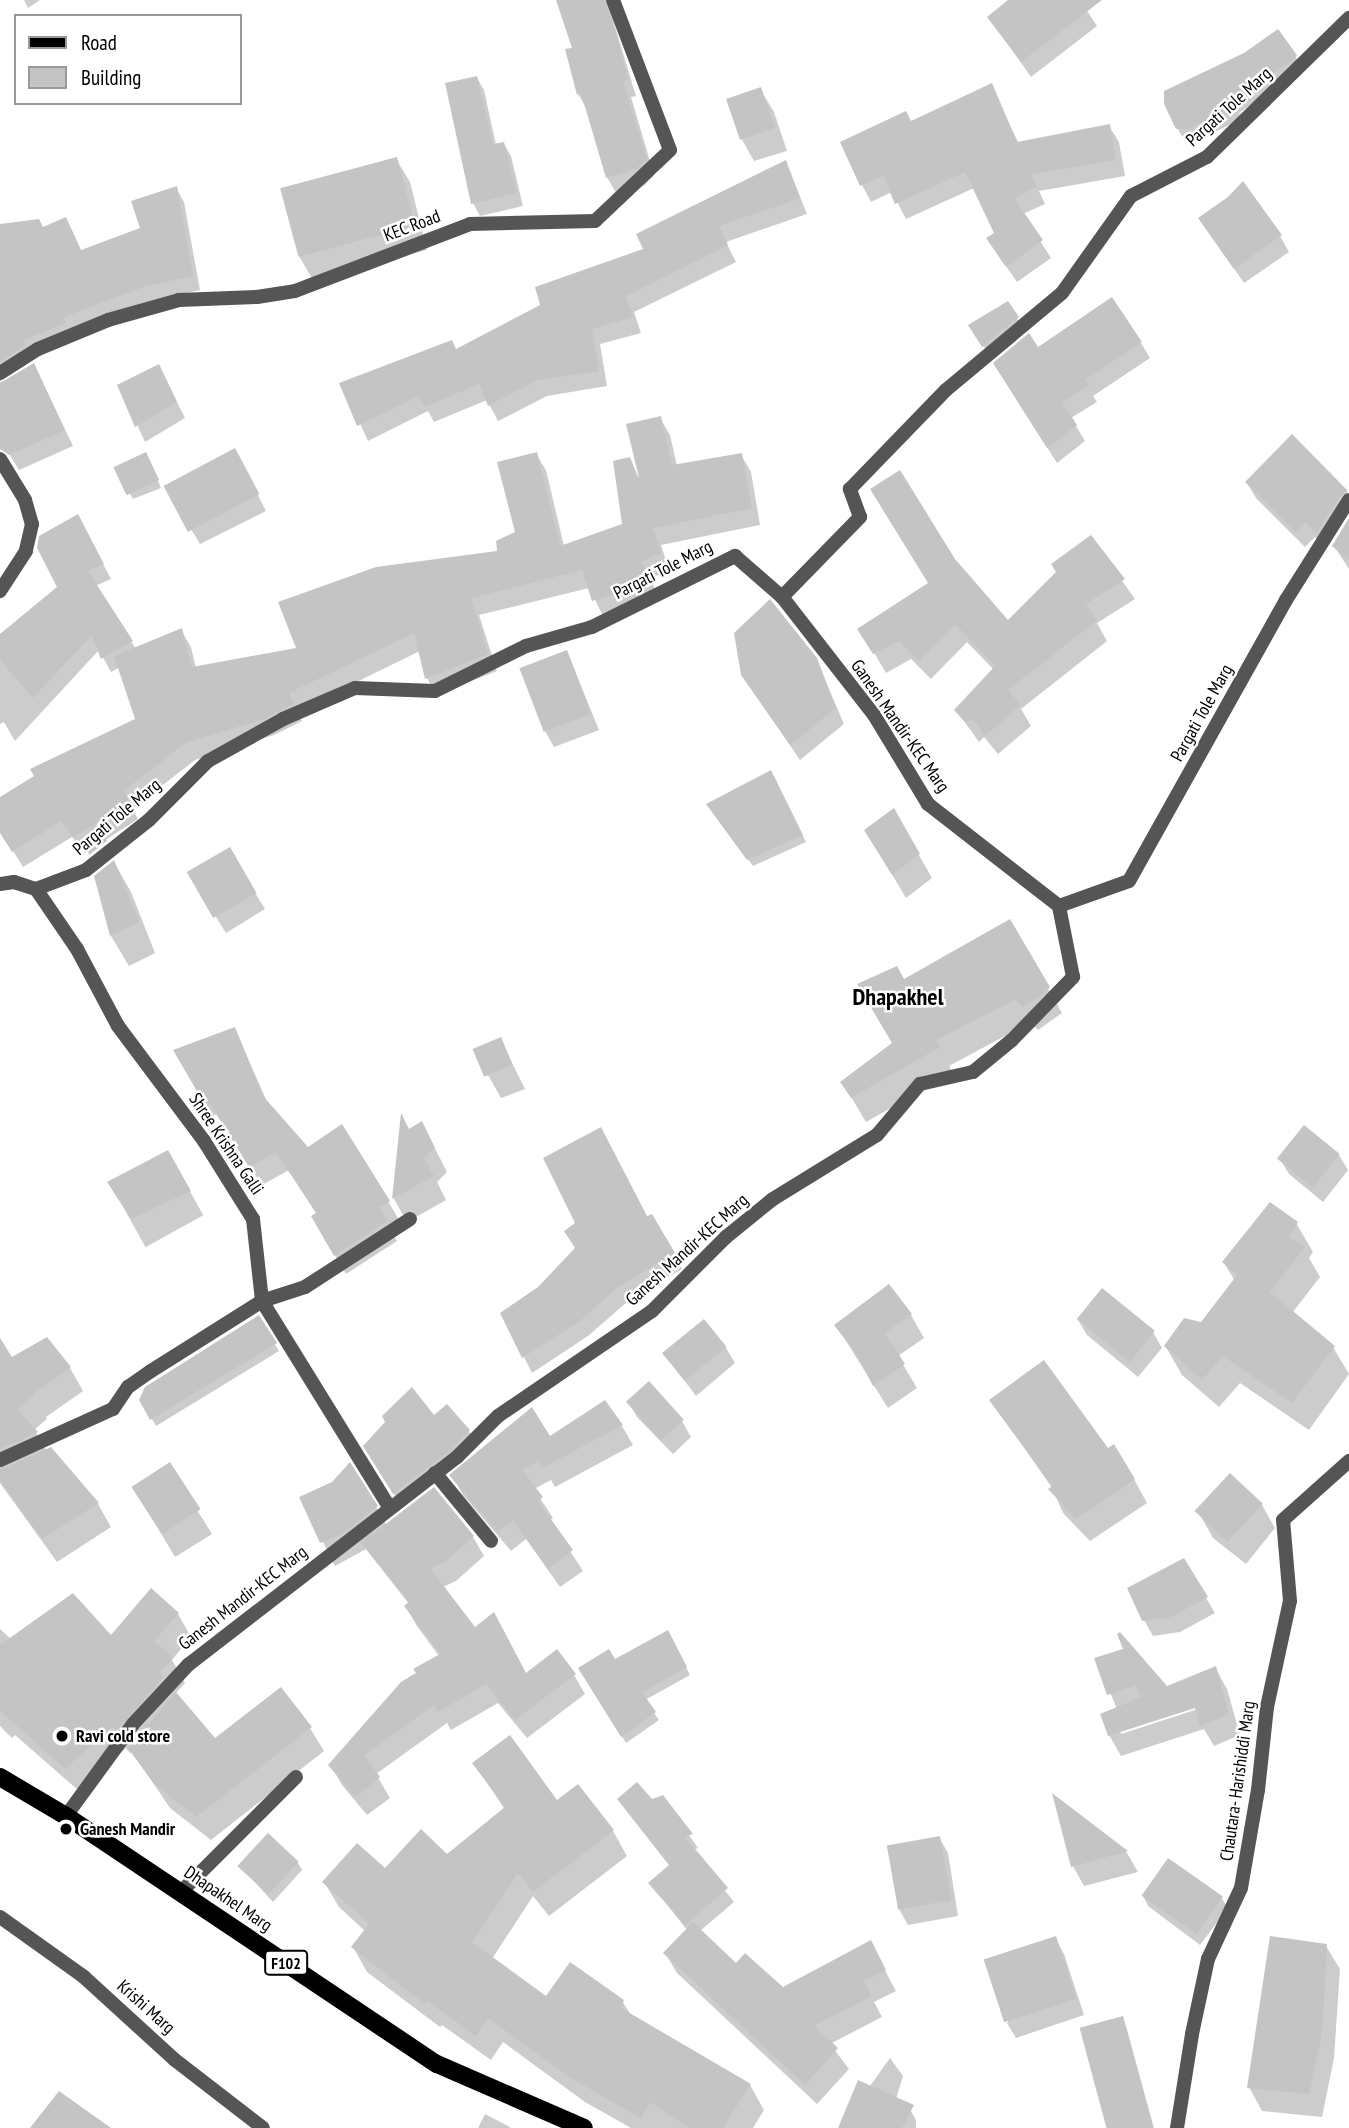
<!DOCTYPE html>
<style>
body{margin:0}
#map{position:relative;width:1349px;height:2128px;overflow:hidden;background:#fff;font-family:"PT Sans Narrow",sans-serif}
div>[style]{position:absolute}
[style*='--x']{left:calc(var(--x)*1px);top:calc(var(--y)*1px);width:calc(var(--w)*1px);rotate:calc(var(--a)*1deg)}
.shadow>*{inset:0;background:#0003;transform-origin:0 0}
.building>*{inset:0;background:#c4c4c4;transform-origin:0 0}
.minor>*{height:14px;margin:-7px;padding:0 7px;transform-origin:7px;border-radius:7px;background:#555}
.primary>*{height:18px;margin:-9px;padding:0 9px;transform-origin:9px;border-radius:9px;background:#000}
.dots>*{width:19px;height:19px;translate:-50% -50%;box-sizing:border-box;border:4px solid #fff;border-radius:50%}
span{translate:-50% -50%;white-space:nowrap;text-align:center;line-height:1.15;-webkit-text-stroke:5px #fff;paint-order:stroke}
.shield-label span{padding:2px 5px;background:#fff;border:2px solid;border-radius:5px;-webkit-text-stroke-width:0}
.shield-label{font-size:16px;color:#000;font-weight:700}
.street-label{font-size:18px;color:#000}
.poi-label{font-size:18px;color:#000;font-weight:700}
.left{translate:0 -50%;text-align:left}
.district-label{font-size:24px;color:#000;font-weight:700}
.legend{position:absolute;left:14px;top:14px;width:228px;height:91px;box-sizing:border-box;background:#fff;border:2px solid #999;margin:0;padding:9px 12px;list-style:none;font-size:21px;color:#000}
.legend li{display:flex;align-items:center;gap:14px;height:35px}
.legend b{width:35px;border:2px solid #999}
</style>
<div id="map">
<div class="shadow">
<i style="clip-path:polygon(24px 0,40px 0,28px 8px)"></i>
<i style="clip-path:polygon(558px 0,607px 0,636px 96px,631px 97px,654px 175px,645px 185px,616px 193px,607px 177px,588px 111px,578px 94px,574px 49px)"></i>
<i style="clip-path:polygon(1011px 0,1080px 0,1097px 26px,1031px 77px,989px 17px)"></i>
<i style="clip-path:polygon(1295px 56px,1303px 69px,1239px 113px,1242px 119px,1196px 141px,1185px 141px,1177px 128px)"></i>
<i style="clip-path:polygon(477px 78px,484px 90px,496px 145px,504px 144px,511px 156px,523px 206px,480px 216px,473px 203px)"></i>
<i style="clip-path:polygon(991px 85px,1019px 144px,1109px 126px,1119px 142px,1125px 176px,1039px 191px,1045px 204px,1023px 214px,1051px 258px,1017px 282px,998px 255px,996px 234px,974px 188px,906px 219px,892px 192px,871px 202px,862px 185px,911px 123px)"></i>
<i style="clip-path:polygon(760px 89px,774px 112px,787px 151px,754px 161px,741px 138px,728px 101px)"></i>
<i style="clip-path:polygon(396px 159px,410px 182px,427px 250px,313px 280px,299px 256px)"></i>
<i style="clip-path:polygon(786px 162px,807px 214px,726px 242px,736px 262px,634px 312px,641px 333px,600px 344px,607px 386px,547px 396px,498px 421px,487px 400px,434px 422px,428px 411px,368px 441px,342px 384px,456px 351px,645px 250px)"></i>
<i style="clip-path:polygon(176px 188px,184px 202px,200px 290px,154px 300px,70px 332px,30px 354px,2px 379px,0 383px,34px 365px,73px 446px,19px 470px,0 439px,0 226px,43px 229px,82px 252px,142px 229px)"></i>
<i style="clip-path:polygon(1210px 234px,1280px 236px,1289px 252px,1244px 283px)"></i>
<i style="clip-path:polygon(1008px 303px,1021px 325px,988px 353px,975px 333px)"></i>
<i style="clip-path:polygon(1141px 343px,1150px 358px,1093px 396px,1097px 402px,1071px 418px,1085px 441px,1057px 463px,1004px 379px,1037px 350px)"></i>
<i style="clip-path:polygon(167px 382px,185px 418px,145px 442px,119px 385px)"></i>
<i style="clip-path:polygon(660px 418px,670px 435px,677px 466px,741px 455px,751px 472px,760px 525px,661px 545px,669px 570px,651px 578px,658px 600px,604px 618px,589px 588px,479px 615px,497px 671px,436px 695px,427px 678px,420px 651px,297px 711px,302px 721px,274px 735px,195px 760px,132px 809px,138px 819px,85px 853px,72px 837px,23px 867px,0 830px,0 799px,138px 720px,120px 667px,111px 672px,99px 650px,15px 741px,4px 722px,0 724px,0 637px,60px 588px,85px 530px,111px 579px,95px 586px,136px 649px,181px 630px,191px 647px,196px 668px,299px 649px,499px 553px,517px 533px,536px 454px,546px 470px,564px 546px,624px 526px,629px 459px,639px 478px)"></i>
<i style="clip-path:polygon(1292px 437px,1349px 495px,1326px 547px,1315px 537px,1305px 547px,1256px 498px,1247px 483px)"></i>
<i style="clip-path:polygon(150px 462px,161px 488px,133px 499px,115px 468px)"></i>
<i style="clip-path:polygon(243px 466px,266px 511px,200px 544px,165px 486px)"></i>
<i style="clip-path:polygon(1349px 520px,1349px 569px,1334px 546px)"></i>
<i style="clip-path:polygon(1091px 537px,1135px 599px,1097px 623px,1107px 641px,1021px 709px,1031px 726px,998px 754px,984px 737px,979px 742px,956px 710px,994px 670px,967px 642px,931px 679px,911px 659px,886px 673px,860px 629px,929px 583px,954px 560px,1007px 622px)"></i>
<i style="clip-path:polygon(567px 652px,599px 730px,554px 747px,545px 731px)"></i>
<i style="clip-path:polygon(816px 659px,844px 724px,800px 760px,742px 675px)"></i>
<i style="clip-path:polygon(774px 780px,806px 842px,753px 866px,713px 811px)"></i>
<i style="clip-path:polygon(894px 811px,932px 878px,906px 898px,880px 854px)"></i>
<i style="clip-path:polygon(229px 850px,265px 909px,226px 933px,199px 890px)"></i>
<i style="clip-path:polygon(114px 862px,131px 892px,155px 953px,129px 966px,111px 936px,96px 876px)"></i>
<i style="clip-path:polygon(1009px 921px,1062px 1013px,1038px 1030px,1031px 1022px,949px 1066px,953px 1073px,866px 1122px,842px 1082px,894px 1044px,904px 981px)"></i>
<i style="clip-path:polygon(235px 1029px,268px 1104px,307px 1149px,388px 1201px,399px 1220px,389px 1226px,397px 1241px,346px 1274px,313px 1217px,317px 1214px,289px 1170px,262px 1185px,217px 1114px,213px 1116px,176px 1051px)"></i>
<i style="clip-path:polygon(500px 1039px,525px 1089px,501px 1098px,488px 1075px)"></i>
<i style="clip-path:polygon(402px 1119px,409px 1131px,422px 1123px,447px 1172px,437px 1182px,446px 1200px,407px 1222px,394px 1199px)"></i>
<i style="clip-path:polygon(1339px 1155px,1348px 1170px,1323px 1202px,1289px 1174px,1280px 1159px)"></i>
<i style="left:181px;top:1175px;width:46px;height:66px;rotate:61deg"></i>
<i style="clip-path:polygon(651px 1216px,682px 1269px,627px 1302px,588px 1336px,532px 1373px,502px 1314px)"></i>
<i style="clip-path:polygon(1296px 1223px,1313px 1252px,1309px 1258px,1320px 1277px,1292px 1313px,1333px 1347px,1349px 1374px,1309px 1430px,1240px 1383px,1219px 1407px,1182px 1375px,1166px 1347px,1202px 1324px,1235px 1281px,1224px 1263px)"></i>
<i style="clip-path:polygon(911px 1315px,924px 1338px,898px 1356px,917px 1388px,888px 1408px,836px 1325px)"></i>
<i style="clip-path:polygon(258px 1317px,279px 1351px,156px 1426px,141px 1400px)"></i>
<i style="clip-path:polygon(1078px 1320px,1153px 1332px,1162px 1348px,1138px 1377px,1087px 1335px)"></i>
<i style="clip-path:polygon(47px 1339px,70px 1368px,83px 1391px,46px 1417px,47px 1419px,34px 1430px,47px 1451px,51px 1450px,98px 1504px,111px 1527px,57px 1562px,0 1483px,0 1349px,9px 1361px)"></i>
<i style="clip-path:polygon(726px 1348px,735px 1363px,696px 1396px,664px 1353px)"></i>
<i style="clip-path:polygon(628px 1401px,682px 1421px,691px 1437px,673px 1454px,637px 1417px)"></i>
<i style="clip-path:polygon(992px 1401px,1134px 1479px,1147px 1503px,1090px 1541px,1063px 1513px,1052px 1488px)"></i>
<i style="clip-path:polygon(433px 1418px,469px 1431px,477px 1445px,402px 1507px,374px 1461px)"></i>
<i style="clip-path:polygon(622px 1426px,633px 1445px,555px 1487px,551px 1480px,534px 1489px,553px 1518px,550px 1520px,583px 1571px,560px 1587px,526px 1539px,511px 1551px,463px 1495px,452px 1476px,549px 1439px)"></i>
<i style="clip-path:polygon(169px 1465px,212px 1534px,175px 1557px,147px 1510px)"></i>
<i style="clip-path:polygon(301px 1498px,376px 1507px,387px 1526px,473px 1537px,484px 1556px,456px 1581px,443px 1587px,475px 1629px,526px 1675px,574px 1675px,585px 1694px,527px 1738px,498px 1703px,451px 1730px,447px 1723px,376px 1774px,390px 1798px,367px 1815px,342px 1785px,331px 1765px,439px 1656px,417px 1626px,406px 1607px,409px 1604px,366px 1549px,335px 1566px)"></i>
<i style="clip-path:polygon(1262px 1505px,1275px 1528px,1246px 1564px,1213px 1538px,1200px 1515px)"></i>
<i style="clip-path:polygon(1183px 1560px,1215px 1613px,1180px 1632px,1153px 1636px,1144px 1620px)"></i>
<i style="clip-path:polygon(178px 1614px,191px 1637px,172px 1660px,185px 1683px,175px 1694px,215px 1740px,310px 1728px,324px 1751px,211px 1840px,170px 1808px,132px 1752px,130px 1753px,126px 1748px,79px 1791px,15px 1735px,12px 1738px,0 1726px,0 1629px,11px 1639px,111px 1638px)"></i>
<i style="clip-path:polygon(668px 1632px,690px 1675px,645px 1700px,659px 1720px,626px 1743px,580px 1669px,614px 1661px)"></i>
<i style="clip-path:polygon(evenodd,1096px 1659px,1167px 1689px,1216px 1669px,1227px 1689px,1240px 1735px,1214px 1746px,1204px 1729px,1121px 1756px,1109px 1735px,1117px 1709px,1096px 1659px,1203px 1704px,1204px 1707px,1121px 1734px,1120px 1731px,1203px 1704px)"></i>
<i style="clip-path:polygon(475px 1764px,613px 1831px,627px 1856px,549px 1916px,533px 1896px,492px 1959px,546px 1998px,622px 2001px,631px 2015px,750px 2085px,764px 2110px,753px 2128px,631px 2128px,585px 2102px,503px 2042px,491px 2060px,442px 2025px,440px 2027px,367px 1972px,353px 1947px,365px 1931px,339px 1907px,324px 1882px,447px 1856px,505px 1810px)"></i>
<i style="clip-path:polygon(663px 1797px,698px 1848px,693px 1850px,734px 1902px,700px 1931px,736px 1966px,783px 1990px,881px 1963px,896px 1991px,874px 2002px,882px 2017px,830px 2044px,849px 2069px,817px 2104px,677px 1973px,665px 1953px,687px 1930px,650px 1883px,670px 1866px,619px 1799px,651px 1801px)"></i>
<i style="clip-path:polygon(1055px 1797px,1127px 1853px,1138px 1872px,1084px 1886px,1073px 1866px)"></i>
<i style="clip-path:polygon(939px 1837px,948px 1853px,958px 1916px,908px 1925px,899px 1909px)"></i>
<i style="clip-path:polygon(298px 1863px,302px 1870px,273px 1902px,241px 1867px)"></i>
<i style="clip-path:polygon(1142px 1894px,1221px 1897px,1228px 1908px,1200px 1945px,1148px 1906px)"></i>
<i style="clip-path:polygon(1055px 1938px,1064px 1954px,1084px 2015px,1016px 2038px,1007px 2023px)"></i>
<i style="clip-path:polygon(1326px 1946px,1340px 1969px,1334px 2058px,1322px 2117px,1262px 2111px,1249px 2087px)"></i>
<i style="clip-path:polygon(1122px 2018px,1126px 2026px,1154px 2128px,1108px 2128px)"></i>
<i style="clip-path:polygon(890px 2058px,903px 2076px,896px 2099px,907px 2104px,916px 2120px,916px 2128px,840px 2128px)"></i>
<i style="clip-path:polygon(485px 2114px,510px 2127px,510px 2128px,478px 2128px)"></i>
</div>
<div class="building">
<i style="clip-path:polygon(556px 0,604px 0,617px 36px,628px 80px,623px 82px,647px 159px,636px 169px,606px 178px,581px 93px,577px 95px,565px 49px,572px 48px)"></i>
<i style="clip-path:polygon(1008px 0,1102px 0,1021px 62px,987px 17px)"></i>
<i style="clip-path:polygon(1278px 29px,1297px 55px,1294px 59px,1233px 100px,1236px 105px,1188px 129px,1176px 129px,1164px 104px,1164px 91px,1244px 53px)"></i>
<i style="clip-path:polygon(477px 76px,493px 144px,504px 142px,517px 193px,471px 204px,445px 83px)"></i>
<i style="clip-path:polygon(992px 83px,1017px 142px,1110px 124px,1116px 160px,1031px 174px,1037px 187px,1014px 198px,1043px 240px,1006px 267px,986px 238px,994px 233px,965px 172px,895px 204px,883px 176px,860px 186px,840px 142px,906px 111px,911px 121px)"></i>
<i style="left:761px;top:87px;width:43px;height:37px;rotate:71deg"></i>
<i style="left:397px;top:157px;width:71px;height:121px;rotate:75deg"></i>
<i style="clip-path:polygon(786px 160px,800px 198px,719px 226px,728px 245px,626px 296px,633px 317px,592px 329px,599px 371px,538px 380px,488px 406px,479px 384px,424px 407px,419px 396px,357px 426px,339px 383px,452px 340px,456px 349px,540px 305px,535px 287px,643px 249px,636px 234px)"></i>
<i style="clip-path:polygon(1243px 181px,1282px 235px,1234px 269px,1198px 218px,1228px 197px)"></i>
<i style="clip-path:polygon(177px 186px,193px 276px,146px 286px,64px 317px,66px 323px,24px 340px,26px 345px,0 362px,0 224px,39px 219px,43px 227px,66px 217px,81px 250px,140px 228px,131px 201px)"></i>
<i style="clip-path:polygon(1112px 297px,1142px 342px,1085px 380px,1089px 386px,1062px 402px,1077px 425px,1047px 448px,993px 363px,1029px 333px,1038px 347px)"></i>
<i style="clip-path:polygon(1008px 301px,1019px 317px,982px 347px,968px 325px)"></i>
<i style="clip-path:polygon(34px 363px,65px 430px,9px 455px,0 449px,0 383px)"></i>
<i style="clip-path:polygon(159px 364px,177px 402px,135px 427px,117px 385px)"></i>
<i style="clip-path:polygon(661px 416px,672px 465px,742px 453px,752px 508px,653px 528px,661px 553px,642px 561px,649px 583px,592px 601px,582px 570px,471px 598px,488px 654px,425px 679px,414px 633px,289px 693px,294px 704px,264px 719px,185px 743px,124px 791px,130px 802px,74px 837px,61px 821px,12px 852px,0 833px,0 797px,34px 776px,30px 769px,135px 719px,114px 656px,182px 628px,192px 667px,296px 648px,278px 602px,376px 567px,497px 551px,496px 541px,515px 532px,497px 462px,537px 452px,560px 546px,622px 524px,613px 461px,630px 457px,640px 482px,626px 424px)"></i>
<i style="clip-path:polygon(1292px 434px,1348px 491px,1341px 495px,1317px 533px,1305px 522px,1295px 532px,1245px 482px)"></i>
<i style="left:235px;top:448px;width:52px;height:81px;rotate:62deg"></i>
<i style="left:146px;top:452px;width:31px;height:36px;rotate:65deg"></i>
<i style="clip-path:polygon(900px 470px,955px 559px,1008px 620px,1056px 572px,1051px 564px,1091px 535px,1125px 579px,1086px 604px,1097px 620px,1008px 690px,1021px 705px,985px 736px,972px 719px,966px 723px,954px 710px,995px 666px,955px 624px,919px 661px,899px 641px,873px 654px,857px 629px,928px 583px,870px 489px)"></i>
<i style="clip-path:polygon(78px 514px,104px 564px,88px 571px,133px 641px,101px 659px,92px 635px,33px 698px,0 660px,0 634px,57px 587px,37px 548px,39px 536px)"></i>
<i style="clip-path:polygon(1349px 518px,1349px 561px,1332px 546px)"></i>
<i style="clip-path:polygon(770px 599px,817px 658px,836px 708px,790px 745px,741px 675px,734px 633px)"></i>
<i style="left:567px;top:650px;width:68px;height:51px;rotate:69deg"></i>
<i style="clip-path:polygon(771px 770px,803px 835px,747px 860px,706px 804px)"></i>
<i style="clip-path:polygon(894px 808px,920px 854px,892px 875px,864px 830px)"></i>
<i style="clip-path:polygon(103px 832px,107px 841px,89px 855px,85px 838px)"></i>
<i style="left:230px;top:847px;width:53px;height:50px;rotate:60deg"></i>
<i style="clip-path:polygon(114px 860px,139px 922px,110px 936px,94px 876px)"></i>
<i style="clip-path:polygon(1010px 919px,1050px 987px,1040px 997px,1022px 1007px,1016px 999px,936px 1040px,940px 1047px,851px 1098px,840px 1082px,892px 1043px,857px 984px,897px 966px,904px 979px)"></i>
<i style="clip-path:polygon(235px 1027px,263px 1096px,308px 1147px,342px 1124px,390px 1201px,379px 1207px,387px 1221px,334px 1256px,311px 1216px,316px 1213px,276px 1152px,249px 1167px,205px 1096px,201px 1098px,173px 1050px)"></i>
<i style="left:501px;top:1037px;width:30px;height:31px;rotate:67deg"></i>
<i style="clip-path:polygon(401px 1113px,409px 1129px,422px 1121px,435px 1148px,424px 1158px,434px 1176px,392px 1199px)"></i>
<i style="left:1304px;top:1125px;width:46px;height:43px;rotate:39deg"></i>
<i style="clip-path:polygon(601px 1127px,647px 1216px,652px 1214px,675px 1253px,618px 1287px,580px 1321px,522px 1358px,500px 1313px,538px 1287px,575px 1248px,564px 1231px,575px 1223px,543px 1158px)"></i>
<i style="clip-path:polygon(168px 1150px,191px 1191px,131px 1219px,107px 1182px)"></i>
<i style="clip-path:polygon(1270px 1202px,1298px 1222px,1289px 1237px,1305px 1247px,1270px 1292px,1335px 1346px,1292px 1403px,1223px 1356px,1202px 1380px,1164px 1346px,1184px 1318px,1201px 1322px,1237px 1275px,1222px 1262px)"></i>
<i style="clip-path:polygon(889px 1284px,912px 1314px,885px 1333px,905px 1364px,873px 1386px,855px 1352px,834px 1325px)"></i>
<i style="left:1102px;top:1288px;width:68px;height:40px;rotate:39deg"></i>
<i style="clip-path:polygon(259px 1315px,277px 1343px,150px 1420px,139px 1400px,145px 1387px)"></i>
<i style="left:704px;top:1319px;width:36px;height:54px;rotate:51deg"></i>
<i style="clip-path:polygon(47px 1337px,71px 1367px,34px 1393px,35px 1395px,17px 1409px,38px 1432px,0 1449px,0 1338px,12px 1357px)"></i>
<i style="clip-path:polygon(1044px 1360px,1108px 1448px,1114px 1444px,1135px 1479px,1076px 1519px,1048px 1489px,1052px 1486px,989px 1400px)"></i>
<i style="left:649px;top:1381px;width:52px;height:31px;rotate:48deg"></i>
<i style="clip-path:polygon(412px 1387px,434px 1415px,447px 1404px,470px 1430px,451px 1450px,393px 1494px,363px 1446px,385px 1422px,382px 1416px)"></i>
<i style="clip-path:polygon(605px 1400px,623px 1425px,542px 1468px,538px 1461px,522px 1470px,543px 1497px,538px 1501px,573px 1550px,548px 1569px,513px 1520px,498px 1532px,449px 1475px,532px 1407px,550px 1436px)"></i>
<i style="clip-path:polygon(51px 1447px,99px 1503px,42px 1539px,0 1481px,0 1470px)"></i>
<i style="left:170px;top:1462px;width:56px;height:46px;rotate:57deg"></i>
<i style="clip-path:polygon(350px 1462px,378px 1506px,343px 1533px,320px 1543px,299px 1497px,332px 1482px)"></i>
<i style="left:1230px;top:1473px;width:45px;height:52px;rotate:43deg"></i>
<i style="clip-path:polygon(434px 1487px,474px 1536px,445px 1562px,430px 1568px,475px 1627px,494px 1612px,526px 1673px,557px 1649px,576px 1674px,515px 1720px,486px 1684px,438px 1712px,434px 1705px,364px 1755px,380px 1777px,355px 1797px,328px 1765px,401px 1682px,416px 1673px,413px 1669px,440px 1654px,404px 1606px,409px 1602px,361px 1543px)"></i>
<i style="clip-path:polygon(1184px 1558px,1208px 1597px,1171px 1617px,1142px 1621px,1127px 1588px)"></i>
<i style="clip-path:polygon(151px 1588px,179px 1613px,154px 1641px,173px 1658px,160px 1672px,164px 1677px,116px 1731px,112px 1726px,65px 1769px,0 1711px,0 1645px,73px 1593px,111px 1635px)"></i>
<i style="clip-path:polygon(668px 1630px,687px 1667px,642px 1692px,656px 1712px,621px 1737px,578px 1668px,609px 1649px,615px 1659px)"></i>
<i style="clip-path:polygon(1120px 1632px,1167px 1686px,1216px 1666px,1229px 1714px,1200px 1726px,1195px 1708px,1108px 1736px,1100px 1714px,1141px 1697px,1136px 1685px,1107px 1695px,1094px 1658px,1123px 1649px,1117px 1634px)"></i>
<i style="clip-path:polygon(281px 1687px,312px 1727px,196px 1817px,154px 1784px,128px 1748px,176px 1692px,215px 1738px)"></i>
<i style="clip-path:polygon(510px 1735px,557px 1800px,578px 1784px,614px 1830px,533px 1892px,518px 1873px,472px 1942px,546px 1996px,570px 1962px,624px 2000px,621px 2008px,751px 2084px,723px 2128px,689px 2128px,650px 2102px,641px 2118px,569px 2077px,488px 2018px,476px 2036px,427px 2001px,425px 2004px,351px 1947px,369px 1924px,322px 1882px,357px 1843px,385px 1868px,421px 1829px,447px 1854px,505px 1807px,472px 1763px)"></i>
<i style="clip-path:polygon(637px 1782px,652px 1799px,663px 1795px,693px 1834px,685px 1837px,728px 1888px,685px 1925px,648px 1883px,669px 1865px,617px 1799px)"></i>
<i style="clip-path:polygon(1052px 1793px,1128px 1851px,1071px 1867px)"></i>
<i style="left:268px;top:1833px;width:42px;height:45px;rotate:43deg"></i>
<i style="left:940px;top:1836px;width:65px;height:54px;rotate:80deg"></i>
<i style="left:1168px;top:1858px;width:67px;height:46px;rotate:35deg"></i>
<i style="clip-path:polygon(693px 1922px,736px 1963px,745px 1953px,783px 1987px,871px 1940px,886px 1970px,864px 1981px,872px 1996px,814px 2026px,838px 2048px,805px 2085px,663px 1953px)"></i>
<i style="left:1056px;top:1936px;width:66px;height:76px;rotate:72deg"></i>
<i style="clip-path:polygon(1270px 1936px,1327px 1944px,1322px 2033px,1309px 2094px,1247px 2088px)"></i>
<i style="left:1123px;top:2016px;width:116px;height:45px;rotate:75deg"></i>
<i style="clip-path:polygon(858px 2080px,914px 2105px,902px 2128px,838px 2128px)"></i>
<i style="clip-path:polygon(59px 2091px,111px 2128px,30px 2128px)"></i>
</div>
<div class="minor">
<i style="--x:0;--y:373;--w:45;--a:-32.3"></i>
<i style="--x:38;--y:349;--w:76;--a:-22.5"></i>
<i style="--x:108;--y:320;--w:74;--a:-15.7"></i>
<i style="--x:179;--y:300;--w:78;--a:-2.2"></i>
<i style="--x:257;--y:297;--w:38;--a:-9"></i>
<i style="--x:295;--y:291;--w:187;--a:-20.9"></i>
<i style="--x:470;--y:224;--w:125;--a:-1.4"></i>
<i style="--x:595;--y:221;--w:103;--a:-43.4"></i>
<i style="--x:670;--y:150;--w:160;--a:-110.8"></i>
<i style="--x:0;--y:459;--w:48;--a:58.6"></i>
<i style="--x:25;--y:500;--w:25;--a:74"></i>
<i style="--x:32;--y:524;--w:28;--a:103"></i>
<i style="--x:26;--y:551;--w:48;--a:123"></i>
<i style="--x:0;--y:884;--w:14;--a:-8"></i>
<i style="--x:14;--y:882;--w:23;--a:18"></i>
<i style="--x:36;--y:889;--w:53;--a:-20.8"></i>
<i style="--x:86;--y:870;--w:80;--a:-38.4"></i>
<i style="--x:149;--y:820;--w:83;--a:-45"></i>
<i style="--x:208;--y:761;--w:86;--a:-29.2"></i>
<i style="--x:283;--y:719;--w:78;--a:-23.3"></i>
<i style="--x:355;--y:688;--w:80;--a:2.1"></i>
<i style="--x:435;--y:691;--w:102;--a:-26.3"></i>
<i style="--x:526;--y:646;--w:69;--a:-16.1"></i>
<i style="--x:592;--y:627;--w:160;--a:-26.4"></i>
<i style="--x:735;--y:556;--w:62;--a:41.1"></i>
<i style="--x:782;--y:597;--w:112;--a:-45.7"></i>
<i style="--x:860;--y:517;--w:30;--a:-110"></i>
<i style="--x:850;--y:489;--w:138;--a:-45.9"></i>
<i style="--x:946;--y:390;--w:151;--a:-39.9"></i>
<i style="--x:1062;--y:293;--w:119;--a:-54.6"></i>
<i style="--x:1131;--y:196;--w:85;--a:-27.2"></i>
<i style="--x:1207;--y:157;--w:199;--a:-44.4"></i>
<i style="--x:36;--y:889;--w:73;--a:55.7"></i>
<i style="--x:77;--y:949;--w:87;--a:62"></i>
<i style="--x:118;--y:1026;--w:144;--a:53.2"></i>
<i style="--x:204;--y:1141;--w:92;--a:57.9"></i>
<i style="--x:253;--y:1219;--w:82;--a:83.7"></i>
<i style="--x:262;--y:1301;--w:243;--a:58.3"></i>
<i style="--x:1059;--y:906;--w:74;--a:-19.7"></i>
<i style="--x:1129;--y:881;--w:322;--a:-60.8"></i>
<i style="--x:1286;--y:600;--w:118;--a:-57.8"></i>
<i style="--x:0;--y:1460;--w:124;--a:-24.3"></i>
<i style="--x:113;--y:1409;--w:27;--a:-56"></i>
<i style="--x:128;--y:1387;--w:28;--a:-35"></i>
<i style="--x:151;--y:1371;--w:131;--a:-32.2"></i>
<i style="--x:262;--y:1301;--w:45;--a:-18"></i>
<i style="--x:305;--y:1287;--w:125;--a:-32.9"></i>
<i style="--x:435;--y:1473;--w:88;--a:50.5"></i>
<i style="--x:66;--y:1816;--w:114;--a:-53.9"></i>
<i style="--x:133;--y:1724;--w:81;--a:-47"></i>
<i style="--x:188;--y:1665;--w:340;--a:-37.7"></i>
<i style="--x:457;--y:1457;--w:58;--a:-45"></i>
<i style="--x:498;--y:1416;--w:186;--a:-34.3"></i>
<i style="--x:652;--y:1311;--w:105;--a:-45"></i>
<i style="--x:726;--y:1237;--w:60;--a:-39"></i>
<i style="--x:773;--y:1199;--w:122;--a:-31.6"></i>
<i style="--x:877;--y:1135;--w:67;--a:-49.9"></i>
<i style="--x:920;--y:1084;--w:54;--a:-12.8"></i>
<i style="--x:973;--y:1072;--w:50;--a:-39.4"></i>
<i style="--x:1012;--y:1040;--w:88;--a:-45.9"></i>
<i style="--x:1073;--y:977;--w:72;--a:-101.2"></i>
<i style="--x:1059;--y:906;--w:166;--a:-142.1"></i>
<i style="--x:928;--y:804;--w:104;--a:-121.2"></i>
<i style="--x:874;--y:715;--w:150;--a:-127.9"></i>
<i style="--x:180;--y:1893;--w:164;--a:-45"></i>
<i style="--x:0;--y:1917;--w:103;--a:35.5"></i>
<i style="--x:84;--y:1977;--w:123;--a:42.4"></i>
<i style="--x:175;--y:2060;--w:111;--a:37.7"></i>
<i style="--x:1177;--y:2128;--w:95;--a:-80.9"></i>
<i style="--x:1192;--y:2034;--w:77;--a:-78"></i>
<i style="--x:1208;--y:1959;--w:78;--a:-65.1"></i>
<i style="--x:1241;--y:1888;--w:99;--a:-80.2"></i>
<i style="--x:1258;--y:1790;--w:83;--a:-83.8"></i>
<i style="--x:1267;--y:1707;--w:108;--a:-77.8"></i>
<i style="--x:1290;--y:1601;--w:81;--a:-94.9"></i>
<i style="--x:1283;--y:1520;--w:89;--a:-41.8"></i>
</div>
<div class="primary">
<i style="--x:0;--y:1777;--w:77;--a:30.6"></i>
<i style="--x:66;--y:1816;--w:446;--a:33.8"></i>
<i style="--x:437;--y:2064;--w:160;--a:23.5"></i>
</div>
<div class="dots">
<i style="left:62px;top:1736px;background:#000"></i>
<i style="left:66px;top:1829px;background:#000"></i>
</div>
<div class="shield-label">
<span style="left:286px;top:1963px">F102</span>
</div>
<div class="street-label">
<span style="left:1229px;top:107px;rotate:-42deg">Pargati Tole Marg</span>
<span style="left:412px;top:226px;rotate:-21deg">KEC Road</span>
<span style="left:663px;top:570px;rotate:-27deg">Pargati Tole Marg</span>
<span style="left:1202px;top:713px;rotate:-61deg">Pargati Tole Marg</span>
<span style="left:900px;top:726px;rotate:55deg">Ganesh Mandir-KEC Marg</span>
<span style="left:117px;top:817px;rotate:-40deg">Pargati Tole Marg</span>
<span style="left:226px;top:1144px;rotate:56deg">Shree Krishna Galli</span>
<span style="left:687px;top:1250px;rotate:-42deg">Ganesh Mandir-KEC Marg</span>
<span style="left:243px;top:1598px;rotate:-38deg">Ganesh Mandir-KEC Marg</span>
<span style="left:1238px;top:1781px;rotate:-82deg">Chautara- Harishiddi Marg</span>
<span style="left:228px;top:1899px;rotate:34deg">Dhapakhel Marg</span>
<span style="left:146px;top:2007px;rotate:42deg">Krishi Marg</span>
</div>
<div class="poi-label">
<span class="left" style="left:76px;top:1736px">Ravi cold store</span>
<span class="left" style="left:80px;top:1829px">Ganesh Mandir</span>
</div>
<div class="district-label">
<span style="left:898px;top:997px">Dhapakhel</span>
</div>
<ul class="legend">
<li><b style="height:9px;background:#000"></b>Road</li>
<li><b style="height:19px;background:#c4c4c4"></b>Building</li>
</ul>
</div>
